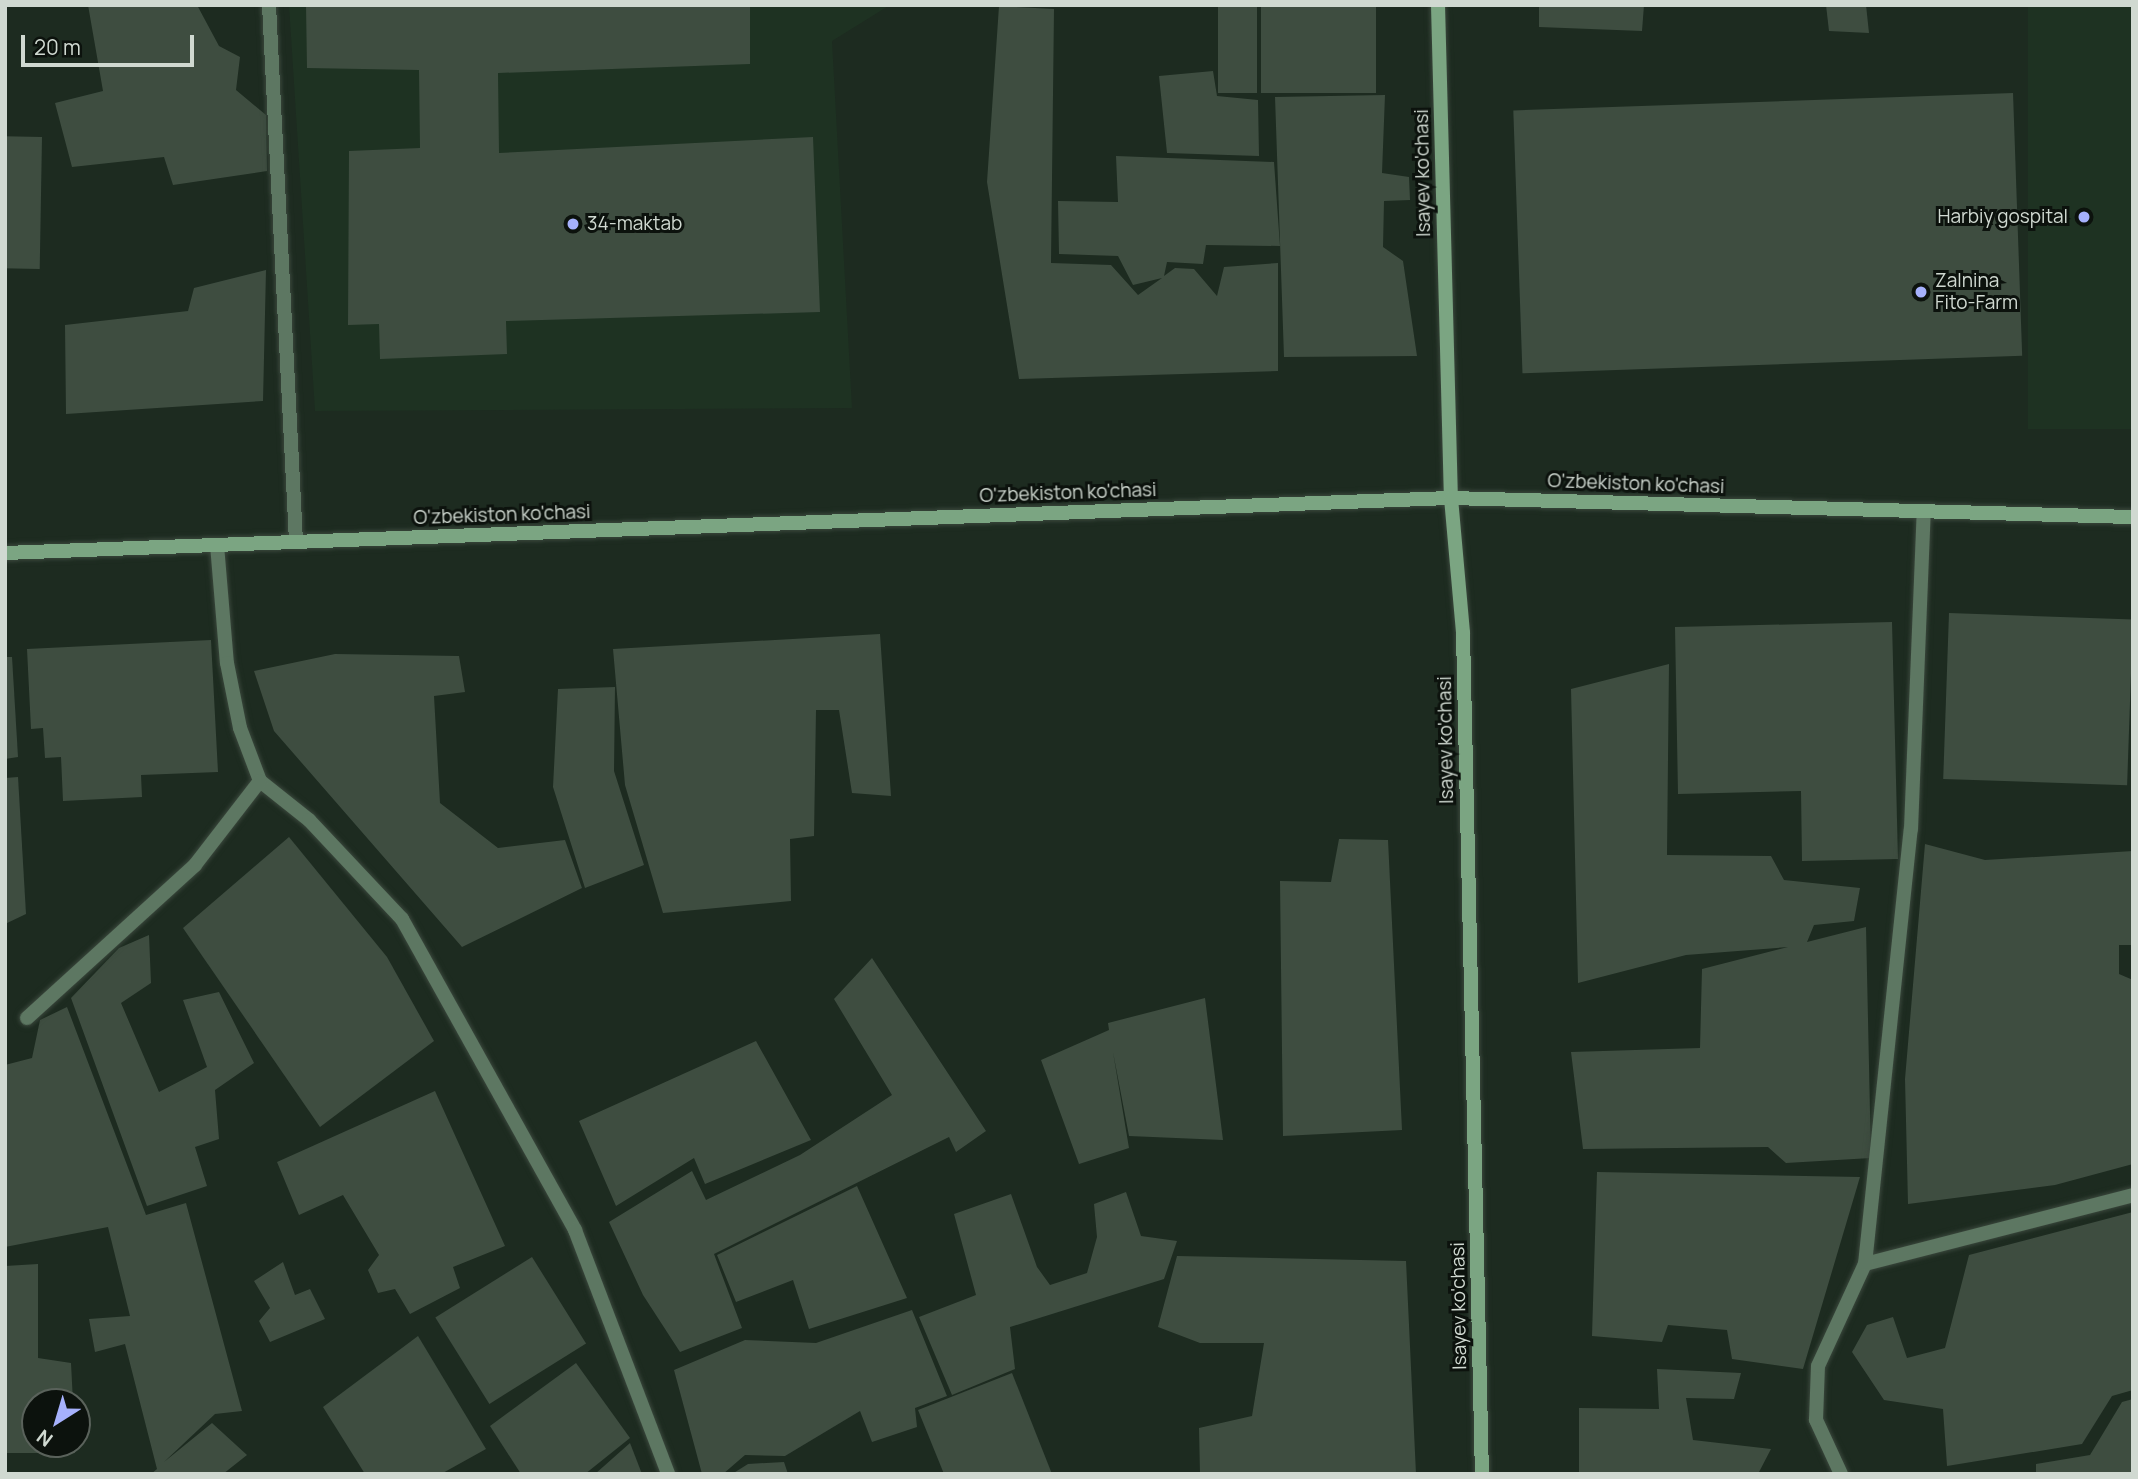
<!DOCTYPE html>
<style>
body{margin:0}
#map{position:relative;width:2138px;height:1479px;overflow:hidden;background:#1d2b20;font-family:Manrope,sans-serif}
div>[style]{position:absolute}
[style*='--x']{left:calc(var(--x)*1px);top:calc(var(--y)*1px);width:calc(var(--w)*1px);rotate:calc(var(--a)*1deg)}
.built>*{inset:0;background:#1e3222;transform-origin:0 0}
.building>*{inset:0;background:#3e4d40;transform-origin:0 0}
.roads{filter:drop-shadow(0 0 2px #3a473c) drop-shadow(0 0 2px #3a473c)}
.lane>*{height:14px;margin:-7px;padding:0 7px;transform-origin:7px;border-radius:7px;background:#5d7762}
.secondary>*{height:14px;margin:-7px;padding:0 7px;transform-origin:7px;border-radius:7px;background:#7ba582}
.dots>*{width:19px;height:19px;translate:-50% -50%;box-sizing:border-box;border:4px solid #0c120d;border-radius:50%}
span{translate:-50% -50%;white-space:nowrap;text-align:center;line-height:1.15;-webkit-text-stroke:6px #0c120d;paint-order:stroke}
.street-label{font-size:19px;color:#d0d9d1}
.poi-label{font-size:19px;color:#d0d9d1}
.right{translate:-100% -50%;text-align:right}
.left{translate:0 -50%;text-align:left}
.frame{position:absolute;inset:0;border:7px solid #d0d9d1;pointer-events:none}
.north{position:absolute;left:21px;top:1388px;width:70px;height:70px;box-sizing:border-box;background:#0c120d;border:2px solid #5a625b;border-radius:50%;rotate:217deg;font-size:19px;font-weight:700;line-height:28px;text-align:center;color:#d0d9d1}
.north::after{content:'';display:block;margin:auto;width:24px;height:32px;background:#a6b1fc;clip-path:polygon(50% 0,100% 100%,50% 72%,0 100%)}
.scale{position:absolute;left:21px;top:35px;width:173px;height:32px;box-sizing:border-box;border:4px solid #d0d9d1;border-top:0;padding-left:9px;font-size:21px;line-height:24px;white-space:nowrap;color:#d0d9d1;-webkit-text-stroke:5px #0c120d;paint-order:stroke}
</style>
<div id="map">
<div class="built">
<i style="clip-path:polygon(289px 5px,890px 5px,832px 41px,852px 408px,315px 411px)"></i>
<i style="left:2028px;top:5px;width:105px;height:424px"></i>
</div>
<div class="building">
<i style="clip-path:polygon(88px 5px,197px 5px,219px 46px,240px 57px,236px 90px,266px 115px,267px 171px,173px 185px,164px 157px,72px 167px,55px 103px,103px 91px)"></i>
<i style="clip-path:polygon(306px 5px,750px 5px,750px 64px,498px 73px,499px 153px,813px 137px,820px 312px,506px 321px,507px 354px,380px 359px,379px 324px,348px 325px,349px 151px,420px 148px,419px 70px,307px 68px)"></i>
<i style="left:1218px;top:5px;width:39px;height:88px"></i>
<i style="left:1261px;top:5px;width:115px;height:88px"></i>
<i style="clip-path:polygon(1539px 5px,1644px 5px,1642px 31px,1539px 27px)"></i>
<i style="clip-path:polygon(1826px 5px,1866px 5px,1869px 33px,1829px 31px)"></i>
<i style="clip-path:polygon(999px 6px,1054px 9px,1051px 263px,1111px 265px,1138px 295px,1162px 278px,1133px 285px,1118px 256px,1059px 254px,1058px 201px,1118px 202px,1116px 156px,1274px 162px,1280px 246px,1206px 245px,1203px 264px,1167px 262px,1164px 276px,1175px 268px,1194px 269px,1217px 296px,1224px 267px,1278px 263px,1278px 371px,1019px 379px,987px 182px)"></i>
<i style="clip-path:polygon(1213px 71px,1217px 96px,1258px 100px,1259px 156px,1167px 153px,1159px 76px)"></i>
<i style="left:2013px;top:93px;width:263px;height:500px;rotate:88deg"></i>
<i style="clip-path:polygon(1385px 95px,1382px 173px,1409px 177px,1410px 200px,1384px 201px,1383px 247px,1403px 261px,1417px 356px,1284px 357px,1275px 97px)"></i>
<i style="left:42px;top:137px;width:132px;height:37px;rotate:91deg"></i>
<i style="clip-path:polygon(266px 270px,263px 401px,66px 414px,65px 325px,188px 311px,194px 288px)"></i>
<i style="left:1949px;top:613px;width:184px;height:166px;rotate:2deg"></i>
<i style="clip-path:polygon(1892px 622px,1898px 859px,1802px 861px,1801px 791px,1678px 794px,1675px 627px)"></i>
<i style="clip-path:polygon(880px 634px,891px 796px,852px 793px,839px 710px,816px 710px,814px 836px,790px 839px,791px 901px,663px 913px,625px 785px,613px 649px)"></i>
<i style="clip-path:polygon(211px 640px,218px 772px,141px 775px,142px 797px,63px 801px,61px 757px,45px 758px,43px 728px,31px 729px,27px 649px)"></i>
<i style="clip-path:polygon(335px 654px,459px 656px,465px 692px,434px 696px,440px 803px,498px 848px,565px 840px,582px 888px,462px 947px,274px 731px,254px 671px)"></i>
<i style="clip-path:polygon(5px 657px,12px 657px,18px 757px,5px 759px)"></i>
<i style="clip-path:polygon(1669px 664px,1667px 855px,1771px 856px,1784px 880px,1860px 888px,1854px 921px,1814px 925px,1807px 942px,1866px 927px,1871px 1158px,1786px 1163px,1768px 1147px,1583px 1149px,1571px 1052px,1700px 1048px,1702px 969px,1788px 947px,1686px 955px,1578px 983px,1571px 689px)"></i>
<i style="clip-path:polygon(615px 687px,614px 771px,644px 865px,585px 888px,553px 787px,558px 689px)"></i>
<i style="clip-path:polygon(18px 777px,26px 914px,5px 924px,5px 778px)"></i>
<i style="clip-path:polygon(289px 837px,387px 957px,434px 1041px,320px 1127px,183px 928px)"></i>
<i style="clip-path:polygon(1339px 839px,1388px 840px,1402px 1130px,1283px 1136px,1280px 881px,1331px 882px)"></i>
<i style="clip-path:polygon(1925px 844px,1985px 860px,2133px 851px,2133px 945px,2119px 945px,2119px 974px,2133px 980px,2133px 1164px,2055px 1185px,1908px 1204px,1905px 1079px)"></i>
<i style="clip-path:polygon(149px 935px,151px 983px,121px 1003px,159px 1092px,207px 1067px,183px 1000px,219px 992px,254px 1063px,215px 1090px,219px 1139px,195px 1147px,207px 1186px,147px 1206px,71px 998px,119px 948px)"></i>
<i style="clip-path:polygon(872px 958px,986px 1131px,956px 1152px,949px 1137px,714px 1254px,742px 1328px,680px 1352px,643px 1295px,609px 1222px,692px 1171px,706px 1200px,800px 1155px,892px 1095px,834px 999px)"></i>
<i style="clip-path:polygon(1205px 998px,1223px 1140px,1129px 1136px,1113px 1052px,1129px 1148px,1079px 1164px,1041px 1060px,1109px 1030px,1108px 1023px)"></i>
<i style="clip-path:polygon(67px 1007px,146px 1215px,186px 1203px,242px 1411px,215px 1414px,164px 1462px,212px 1423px,247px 1455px,223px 1474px,151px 1474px,157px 1469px,125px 1344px,95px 1352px,89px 1319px,130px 1316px,108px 1227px,5px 1247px,5px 1065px,32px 1058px,40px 1020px)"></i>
<i style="clip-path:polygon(756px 1041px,811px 1140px,705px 1184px,694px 1158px,616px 1206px,579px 1121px)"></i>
<i style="clip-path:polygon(435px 1091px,505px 1246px,453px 1267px,460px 1288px,410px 1314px,395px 1289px,378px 1293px,368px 1270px,379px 1255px,343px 1195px,299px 1215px,277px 1162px)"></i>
<i style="clip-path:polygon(1597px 1172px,1860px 1177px,1803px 1369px,1732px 1359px,1727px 1330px,1668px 1325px,1662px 1342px,1592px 1336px)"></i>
<i style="clip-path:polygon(857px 1186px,907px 1298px,809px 1329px,793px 1280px,736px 1302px,717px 1255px)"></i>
<i style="clip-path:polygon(1126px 1192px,1141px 1236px,1177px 1241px,1164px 1279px,1010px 1327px,1015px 1369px,952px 1395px,919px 1317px,976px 1295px,954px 1214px,1011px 1194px,1037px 1267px,1050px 1285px,1087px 1273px,1097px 1237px,1094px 1204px)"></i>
<i style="clip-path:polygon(2133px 1212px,2133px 1390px,2112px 1396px,2082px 1444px,1947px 1466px,1943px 1409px,1884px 1400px,1852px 1352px,1867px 1325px,1893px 1317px,1907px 1358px,1945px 1348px,1969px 1255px)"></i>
<i style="clip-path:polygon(1177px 1256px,1406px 1261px,1416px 1474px,1200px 1474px,1199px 1428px,1252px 1416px,1264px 1343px,1200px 1343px,1158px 1327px)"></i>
<i style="left:532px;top:1257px;width:102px;height:114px;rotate:58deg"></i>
<i style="clip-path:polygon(283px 1262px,295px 1295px,310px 1289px,325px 1319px,270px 1342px,259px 1321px,270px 1308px,254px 1281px)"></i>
<i style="clip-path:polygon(38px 1264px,38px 1358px,71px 1363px,73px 1402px,35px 1402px,35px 1444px,74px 1444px,75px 1453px,5px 1453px,5px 1266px)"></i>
<i style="clip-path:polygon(912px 1310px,947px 1396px,915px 1408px,917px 1427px,872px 1442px,860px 1411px,785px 1456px,745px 1455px,723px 1474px,702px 1474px,674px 1370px,745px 1340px,816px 1343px)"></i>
<i style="clip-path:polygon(418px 1336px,486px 1449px,441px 1474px,365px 1474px,323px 1407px)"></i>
<i style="clip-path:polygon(576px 1363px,630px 1438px,585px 1474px,521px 1474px,490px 1426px)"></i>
<i style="clip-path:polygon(1657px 1369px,1741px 1373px,1734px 1399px,1686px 1398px,1693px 1440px,1771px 1449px,1758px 1474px,1579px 1474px,1579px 1408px,1659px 1409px)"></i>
<i style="clip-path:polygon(1012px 1373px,1052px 1474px,944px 1474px,918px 1410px)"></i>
<i style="clip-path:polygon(2133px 1399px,2133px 1474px,2036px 1474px,2036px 1464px,2090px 1455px,2122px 1402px)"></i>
<i style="clip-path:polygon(630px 1443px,642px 1474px,595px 1474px)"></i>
<i style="clip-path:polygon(784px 1462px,788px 1474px,732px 1474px,748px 1464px)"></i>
</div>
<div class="roads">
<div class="lane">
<i style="--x:269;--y:5;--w:537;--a:87.12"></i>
<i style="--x:217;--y:545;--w:118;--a:85.2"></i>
<i style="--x:227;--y:663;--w:66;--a:78.7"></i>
<i style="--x:240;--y:728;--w:57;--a:69.3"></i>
<i style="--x:260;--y:781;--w:63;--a:38.5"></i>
<i style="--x:309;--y:820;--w:136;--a:46.8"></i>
<i style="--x:402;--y:919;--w:356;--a:60.9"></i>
<i style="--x:575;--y:1230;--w:261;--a:69.1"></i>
<i style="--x:27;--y:1018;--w:227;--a:-42.3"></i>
<i style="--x:195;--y:865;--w:106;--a:-52.3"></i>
<i style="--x:1865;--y:1264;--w:277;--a:-14.4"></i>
<i style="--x:1841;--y:1474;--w:60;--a:-114.8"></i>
<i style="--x:1816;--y:1420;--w:54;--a:-87.9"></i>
<i style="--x:1818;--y:1366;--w:112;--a:-65.3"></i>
<i style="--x:1865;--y:1264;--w:437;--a:-84"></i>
<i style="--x:1911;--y:829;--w:318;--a:-87.7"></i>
</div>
<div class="secondary">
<i style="--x:1438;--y:5;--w:493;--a:88.5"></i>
<i style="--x:1451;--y:498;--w:136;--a:84.9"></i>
<i style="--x:1463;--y:633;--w:841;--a:88.71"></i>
<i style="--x:5;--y:553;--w:1447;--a:-2.18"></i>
<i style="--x:1451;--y:498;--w:682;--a:1.6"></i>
</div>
</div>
<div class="dots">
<i style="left:2084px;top:217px;background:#a6b1fc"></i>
<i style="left:573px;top:224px;background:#a6b1fc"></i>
<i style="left:1921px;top:292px;background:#a6b1fc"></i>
</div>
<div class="street-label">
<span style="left:1423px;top:173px;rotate:-91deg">Isayev ko'chasi</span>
<span style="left:1636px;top:484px;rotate:2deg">O'zbekiston ko'chasi</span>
<span style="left:1068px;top:493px;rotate:-2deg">O'zbekiston ko'chasi</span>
<span style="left:502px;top:515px;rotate:-2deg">O'zbekiston ko'chasi</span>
<span style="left:1446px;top:740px;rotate:-91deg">Isayev ko'chasi</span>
<span style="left:1459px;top:1306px;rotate:-91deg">Isayev ko'chasi</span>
</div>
<div class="poi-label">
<span class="right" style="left:2068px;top:217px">Harbiy gospital</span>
<span class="left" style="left:587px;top:224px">34-maktab</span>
<span class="left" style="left:1935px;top:292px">Zalnina<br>Fito-Farm</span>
</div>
<div class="frame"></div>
<div class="north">N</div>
<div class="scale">20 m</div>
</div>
